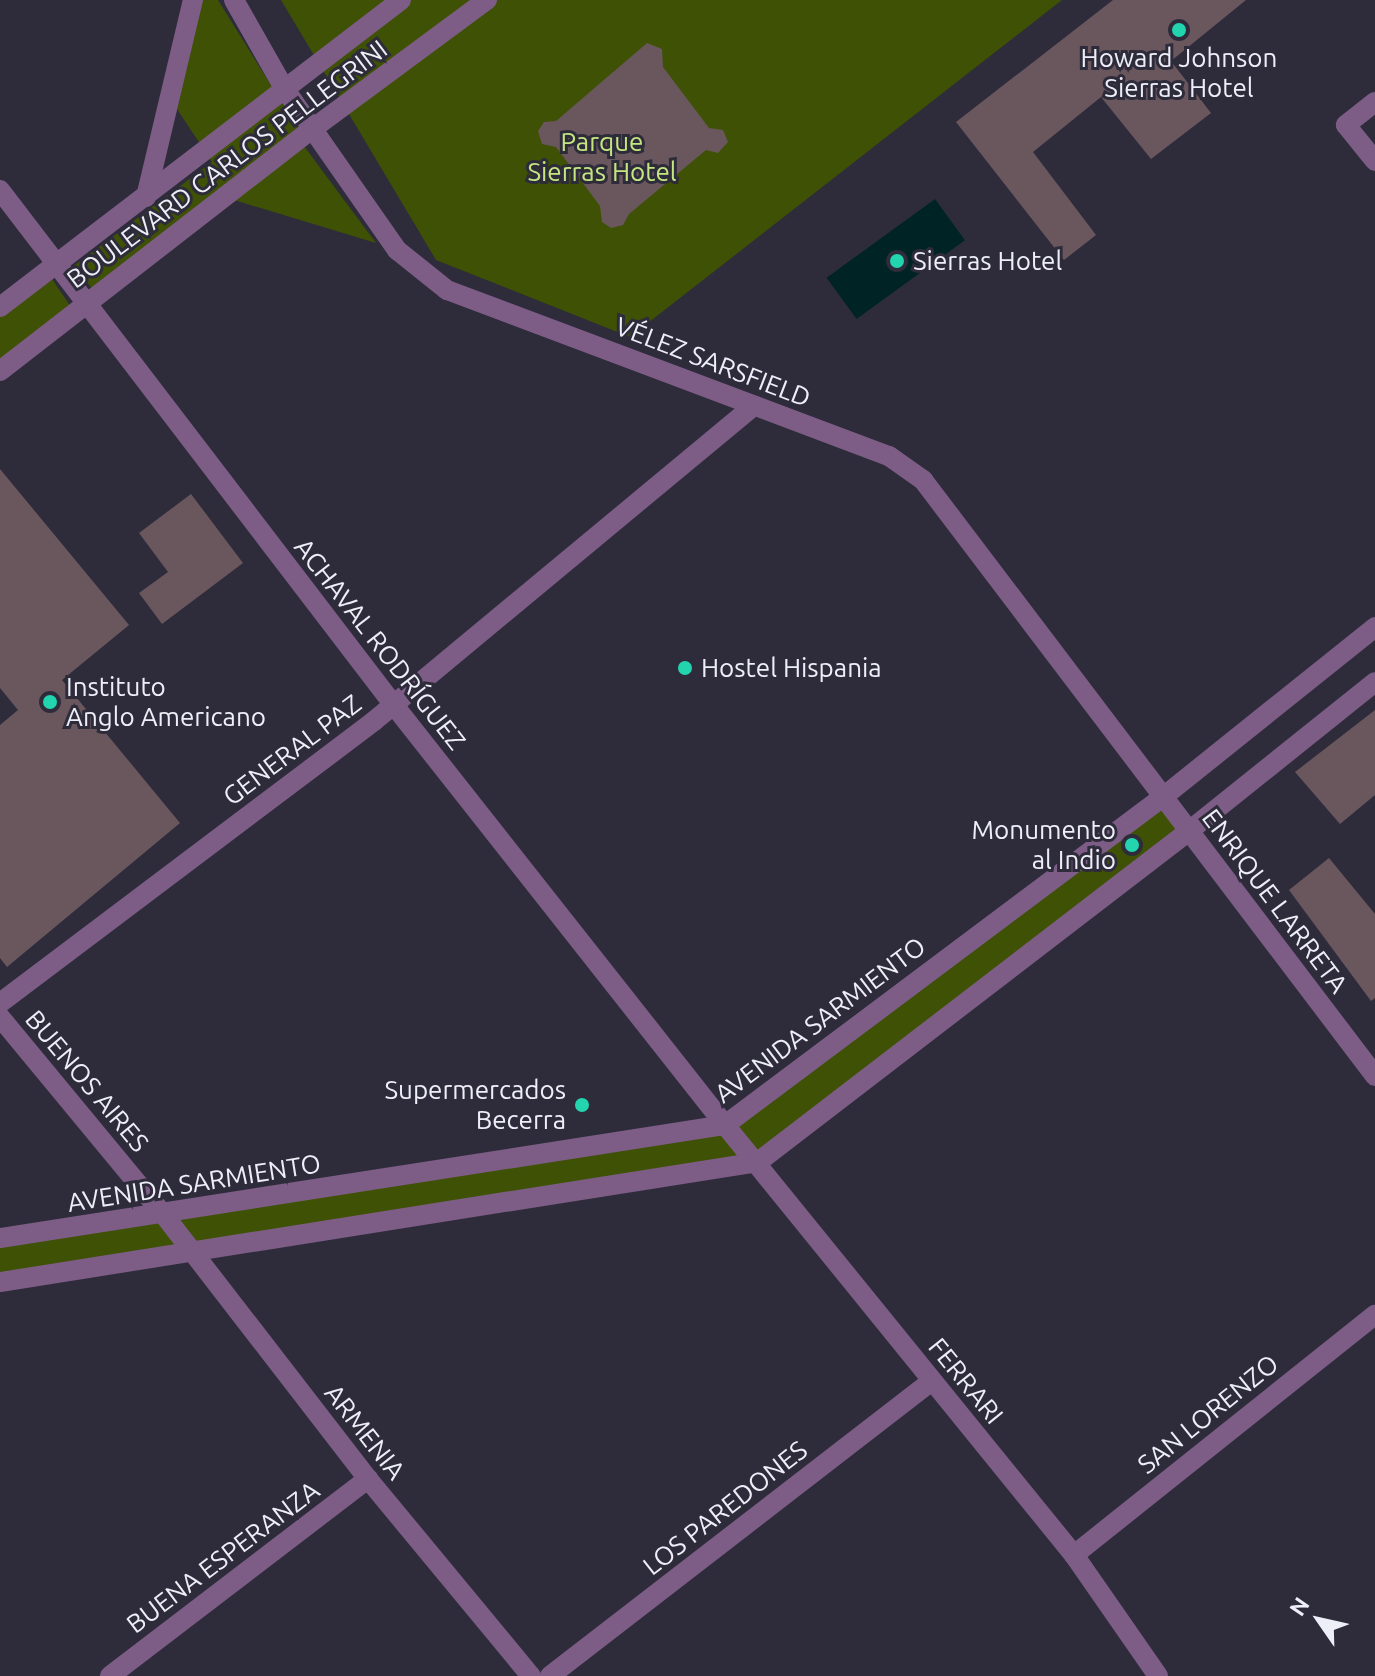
<!DOCTYPE html>
<meta charset="utf-8">
<style>
body{margin:0}
#map{position:relative;width:1375px;height:1676px;overflow:hidden;background:#2e2c3b;font-family:Ubuntu,sans-serif}
div>[style]{position:absolute}
[style*='--x']{left:calc(var(--x)*1px);top:calc(var(--y)*1px);width:calc(var(--w)*1px);rotate:calc(var(--a)*1deg)}
.green>*{inset:0;background:#3e5105}
.water>*{inset:0;background:#002425;transform-origin:0 0}
.building>*{inset:0;background:#6a575e}
.minor>*{height:20px;margin:-10px;padding:0 10px;transform-origin:10px;border-radius:10px;background:#7d5d86}
.dots>*{width:22px;height:22px;translate:-50% -50%;box-sizing:border-box;border:4px solid #2e2c3b;border-radius:50%}
span{translate:-50% -50%;white-space:nowrap;text-align:center;line-height:1.15;-webkit-text-stroke:6px #2e2c3b;paint-order:stroke}
.poi-label{font-size:26px;color:#eeeef8}
.left{translate:0 -50%;text-align:left}
.right{translate:-100% -50%;text-align:right}
.park-label{font-size:26px;color:#c4e580}
.street-label{font-size:26px;color:#eeeef8}
.north{position:absolute;left:1279px;top:1580px;width:80px;height:80px;-webkit-text-stroke:6px #2e2c3b;paint-order:stroke;rotate:304deg;font-size:22px;font-weight:700;line-height:32px;text-align:center;color:#eeeef8}
.north::after{content:'';display:block;margin:auto;width:28px;height:36px;background:#eeeef8;clip-path:polygon(50% 0,100% 100%,50% 72%,0 100%)}
</style>
<div id="map">
<div class="green">
<i style="clip-path:polygon(202px 0,218px 0,300px 132px,94px 292px,75px 265px,212px 162px,177px 109px,182px 76px)"></i>
<i style="clip-path:polygon(281px 0,1062px 0,630px 337px,436px 260px)"></i>
<i style="clip-path:polygon(304px 146px,376px 243px,234px 200px)"></i>
<i style="clip-path:polygon(48px 273px,71px 307px,0 365px,0 311px)"></i>
<i style="clip-path:polygon(1163px 797px,1189px 831px,758px 1162px,0 1282px,0 1238px,725px 1125px)"></i>
</div>
<div class="water">
<i style="left:935px;top:199px;width:51px;height:134px;rotate:54deg"></i>
</div>
<div class="building">
<i style="clip-path:polygon(1113px 0,1246px 0,1171px 61px,1211px 113px,1151px 159px,1101px 97px,1033px 152px,1096px 235px,1064px 260px,956px 122px)"></i>
<i style="clip-path:polygon(647px 43px,662px 49px,663px 67px,709px 128px,723px 130px,728px 142px,718px 153px,706px 150px,629px 214px,623px 225px,611px 228px,602px 222px,600px 206px,556px 147px,542px 144px,538px 131px,544px 122px,556px 121px)"></i>
<i style="clip-path:polygon(0 469px,129px 625px,62px 680px,180px 823px,7px 967px,0 958px,0 725px,18px 710px,0 688px)"></i>
<i style="clip-path:polygon(191px 494px,243px 563px,162px 624px,139px 593px,168px 572px,139px 533px)"></i>
<i style="clip-path:polygon(1375px 710px,1375px 795px,1340px 824px,1295px 772px)"></i>
<i style="clip-path:polygon(1329px 858px,1375px 914px,1375px 998px,1371px 1001px,1289px 890px)"></i>
</div>
<div class="minor">
<i style="--x:234;--y:0;--w:101;--a:60.4"></i>
<i style="--x:284;--y:88;--w:198;--a:55.1"></i>
<i style="--x:397;--y:250;--w:64;--a:38.7"></i>
<i style="--x:447;--y:290;--w:472;--a:20.6"></i>
<i style="--x:889;--y:456;--w:42;--a:35.2"></i>
<i style="--x:923;--y:480;--w:748;--a:52.82"></i>
<i style="--x:1375;--y:102;--w:37;--a:142"></i>
<i style="--x:1346;--y:125;--w:46;--a:51.1"></i>
<i style="--x:0;--y:190;--w:647;--a:52.6"></i>
<i style="--x:393;--y:704;--w:536;--a:51.74"></i>
<i style="--x:725;--y:1125;--w:554;--a:50.94"></i>
<i style="--x:1074;--y:1555;--w:147;--a:55.2"></i>
<i style="--x:146;--y:197;--w:203;--a:-76.6"></i>
<i style="--x:0;--y:307;--w:505;--a:-37.44"></i>
<i style="--x:0;--y:371;--w:393;--a:-37.8"></i>
<i style="--x:311;--y:130;--w:219;--a:-36.5"></i>
<i style="--x:0;--y:1003;--w:468;--a:-37"></i>
<i style="--x:374;--y:721;--w:494;--a:-39.7"></i>
<i style="--x:0;--y:1017;--w:257;--a:50.4"></i>
<i style="--x:164;--y:1215;--w:334;--a:52.3"></i>
<i style="--x:368;--y:1479;--w:256;--a:50.4"></i>
<i style="--x:0;--y:1238;--w:734;--a:-8.86"></i>
<i style="--x:725;--y:1125;--w:547;--a:-36.83"></i>
<i style="--x:1163;--y:797;--w:272;--a:-38.7"></i>
<i style="--x:0;--y:1282;--w:767;--a:-9"></i>
<i style="--x:758;--y:1162;--w:543;--a:-37.52"></i>
<i style="--x:1189;--y:831;--w:238;--a:-38.7"></i>
<i style="--x:1074;--y:1555;--w:385;--a:-38.6"></i>
<i style="--x:110;--y:1676;--w:325;--a:-37.4"></i>
<i style="--x:550;--y:1676;--w:483;--a:-37.7"></i>
</div>
<div class="dots">
<i style="left:1179px;top:30px;background:#23d5af"></i>
<i style="left:897px;top:261px;background:#23d5af"></i>
<i style="left:685px;top:668px;background:#23d5af"></i>
<i style="left:50px;top:702px;background:#23d5af"></i>
<i style="left:1132px;top:845px;background:#23d5af"></i>
<i style="left:582px;top:1105px;background:#23d5af"></i>
</div>
<div class="poi-label">
<span style="left:1179px;top:73px">Howard Johnson<br>Sierras Hotel</span>
<span class="left" style="left:913px;top:261px">Sierras Hotel</span>
<span class="left" style="left:701px;top:668px">Hostel Hispania</span>
<span class="left" style="left:66px;top:702px">Instituto<br>Anglo Americano</span>
<span class="right" style="left:1116px;top:845px">Monumento<br>al Indio</span>
<span class="right" style="left:566px;top:1105px">Supermercados<br>Becerra</span>
</div>
<div class="park-label">
<span style="left:602px;top:157px">Parque<br>Sierras Hotel</span>
</div>
<div class="street-label">
<span style="left:227px;top:164px;rotate:-37deg">BOULEVARD CARLOS PELLEGRINI</span>
<span style="left:713px;top:362px;rotate:21deg">VÉLEZ SARSFIELD</span>
<span style="left:380px;top:644px;rotate:52deg">ACHAVAL RODRÍGUEZ</span>
<span style="left:292px;top:750px;rotate:-37deg">GENERAL PAZ</span>
<span style="left:1275px;top:901px;rotate:53deg">ENRIQUE LARRETA</span>
<span style="left:820px;top:1020px;rotate:-37deg">AVENIDA SARMIENTO</span>
<span style="left:87px;top:1081px;rotate:50deg">BUENOS AIRES</span>
<span style="left:194px;top:1183px;rotate:-9deg">AVENIDA SARMIENTO</span>
<span style="left:966px;top:1381px;rotate:51deg">FERRARI</span>
<span style="left:1208px;top:1414px;rotate:-39deg">SAN LORENZO</span>
<span style="left:365px;top:1432px;rotate:52deg">ARMENIA</span>
<span style="left:725px;top:1508px;rotate:-38deg">LOS PAREDONES</span>
<span style="left:223px;top:1557px;rotate:-37deg">BUENA ESPERANZA</span>
</div>
<div class="north">N</div>
</div>
